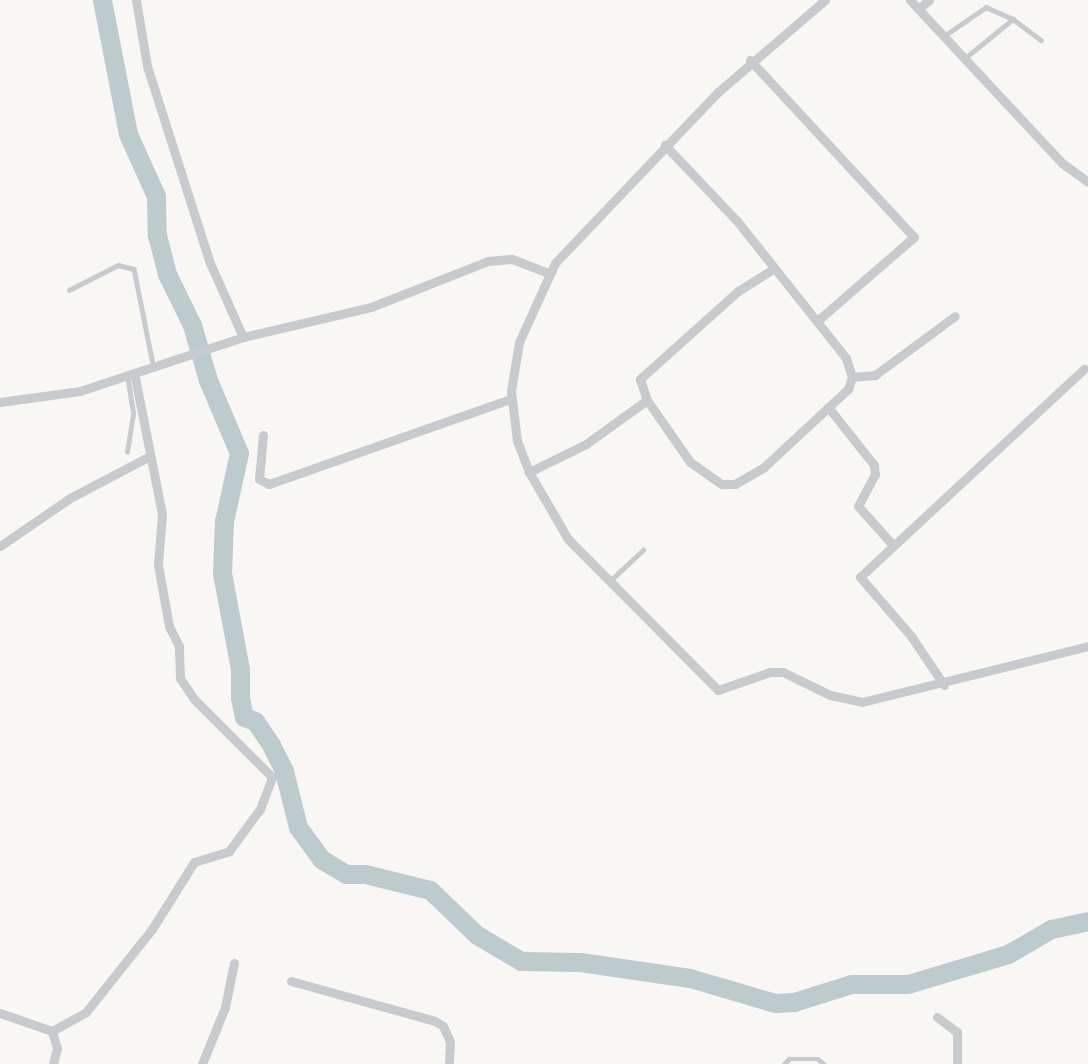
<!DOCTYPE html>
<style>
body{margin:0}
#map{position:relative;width:1088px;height:1064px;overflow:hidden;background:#f8f7f4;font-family:"PT Sans",sans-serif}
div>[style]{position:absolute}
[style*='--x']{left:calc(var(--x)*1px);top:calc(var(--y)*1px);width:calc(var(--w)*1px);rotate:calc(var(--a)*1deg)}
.river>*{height:19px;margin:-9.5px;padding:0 9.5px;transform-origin:9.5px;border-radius:9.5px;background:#bdcace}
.service>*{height:4.5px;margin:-2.25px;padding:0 2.25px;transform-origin:2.25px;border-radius:2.25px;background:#c7cbce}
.minor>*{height:9px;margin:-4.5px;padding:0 4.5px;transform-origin:4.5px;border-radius:4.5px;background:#c7cbce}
span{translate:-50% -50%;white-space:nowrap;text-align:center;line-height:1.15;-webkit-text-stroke:7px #fff;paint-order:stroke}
</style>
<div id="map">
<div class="river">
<i style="--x:102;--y:0;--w:136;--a:79"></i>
<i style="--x:128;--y:134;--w:68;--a:65.7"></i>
<i style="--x:156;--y:196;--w:39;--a:89"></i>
<i style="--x:157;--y:235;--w:40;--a:75.6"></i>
<i style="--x:167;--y:274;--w:57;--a:63.9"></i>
<i style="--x:192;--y:325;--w:57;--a:73.8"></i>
<i style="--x:208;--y:380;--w:79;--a:67"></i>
<i style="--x:239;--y:453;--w:70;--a:102.4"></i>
<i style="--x:224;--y:521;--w:52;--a:92.2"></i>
<i style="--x:222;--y:573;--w:98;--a:79.4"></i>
<i style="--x:240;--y:669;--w:29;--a:90"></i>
<i style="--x:240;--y:698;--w:19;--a:78"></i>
<i style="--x:244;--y:717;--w:12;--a:20"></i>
<i style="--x:255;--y:721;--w:29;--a:56"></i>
<i style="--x:271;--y:745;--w:29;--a:63"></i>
<i style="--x:284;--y:771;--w:58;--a:76"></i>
<i style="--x:298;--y:827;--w:39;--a:54"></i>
<i style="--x:321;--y:859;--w:29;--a:31"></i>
<i style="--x:346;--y:874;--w:19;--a:0"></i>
<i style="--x:365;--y:874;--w:67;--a:13.8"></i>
<i style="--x:430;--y:890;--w:65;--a:43.8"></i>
<i style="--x:477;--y:935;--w:51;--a:30.6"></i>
<i style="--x:521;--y:961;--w:59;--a:1"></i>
<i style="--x:580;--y:962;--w:111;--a:8.3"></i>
<i style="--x:690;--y:978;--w:89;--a:16.4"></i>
<i style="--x:775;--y:1003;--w:19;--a:-3"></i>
<i style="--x:794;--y:1002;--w:60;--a:-17.5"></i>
<i style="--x:851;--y:984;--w:57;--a:0"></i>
<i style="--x:908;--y:984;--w:104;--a:-16.7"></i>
<i style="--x:1008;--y:954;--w:50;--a:-30.2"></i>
<i style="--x:1051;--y:929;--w:38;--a:-12"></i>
</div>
<div class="service">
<i style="--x:944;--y:36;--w:51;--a:-34.6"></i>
<i style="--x:986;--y:7;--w:30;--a:24"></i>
<i style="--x:965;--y:58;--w:62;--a:-39.1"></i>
<i style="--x:1013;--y:19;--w:35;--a:37"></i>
<i style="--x:69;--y:290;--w:55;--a:-27"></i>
<i style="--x:118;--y:265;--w:16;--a:14"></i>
<i style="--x:134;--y:269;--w:97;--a:78.7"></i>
<i style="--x:127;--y:452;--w:39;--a:-81"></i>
<i style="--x:133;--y:413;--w:36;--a:-99"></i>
<i style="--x:611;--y:580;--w:44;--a:-43.2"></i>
<i style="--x:784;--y:1064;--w:7;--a:-45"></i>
<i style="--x:789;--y:1059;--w:29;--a:0"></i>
<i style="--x:818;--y:1059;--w:8;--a:40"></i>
</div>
<div class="minor">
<i style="--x:136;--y:0;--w:67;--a:80.5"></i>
<i style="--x:147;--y:66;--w:207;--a:72.3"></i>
<i style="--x:210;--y:263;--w:81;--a:66"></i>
<i style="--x:910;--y:0;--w:223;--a:47"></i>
<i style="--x:1062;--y:163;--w:32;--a:36"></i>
<i style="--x:918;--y:9;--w:14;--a:-39"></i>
<i style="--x:750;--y:60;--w:241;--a:47.2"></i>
<i style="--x:914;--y:237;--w:128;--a:139.1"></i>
<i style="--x:773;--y:269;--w:41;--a:147.8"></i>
<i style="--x:738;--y:291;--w:132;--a:138.1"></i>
<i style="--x:640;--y:379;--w:22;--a:72"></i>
<i style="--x:647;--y:400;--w:75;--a:144.2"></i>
<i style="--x:586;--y:444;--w:64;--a:153.8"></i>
<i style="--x:529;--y:472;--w:78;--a:59.8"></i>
<i style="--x:568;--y:539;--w:213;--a:45.2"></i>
<i style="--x:718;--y:690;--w:55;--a:-19.1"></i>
<i style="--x:770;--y:672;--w:13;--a:0"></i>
<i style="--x:783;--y:672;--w:52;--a:26.1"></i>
<i style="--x:830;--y:695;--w:33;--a:12"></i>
<i style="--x:862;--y:702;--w:233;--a:-13.9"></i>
<i style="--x:852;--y:377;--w:23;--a:-5"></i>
<i style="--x:875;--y:375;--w:99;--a:-36.4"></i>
<i style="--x:647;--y:400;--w:75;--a:55.3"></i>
<i style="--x:690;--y:462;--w:39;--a:35"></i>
<i style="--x:722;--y:484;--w:13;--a:0"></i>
<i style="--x:735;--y:484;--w:34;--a:-30"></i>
<i style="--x:764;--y:467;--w:115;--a:-42.9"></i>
<i style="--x:848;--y:389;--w:13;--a:-72"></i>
<i style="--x:852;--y:377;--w:20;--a:-108"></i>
<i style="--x:846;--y:358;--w:175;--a:-128.5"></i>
<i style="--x:737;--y:221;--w:105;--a:-133.5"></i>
<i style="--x:0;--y:402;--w:81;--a:-7.8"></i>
<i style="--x:80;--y:391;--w:172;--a:-18.3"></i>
<i style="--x:243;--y:337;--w:131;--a:-13.2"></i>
<i style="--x:371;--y:307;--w:126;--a:-21.5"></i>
<i style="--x:488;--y:261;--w:24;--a:-5"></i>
<i style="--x:512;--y:259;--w:40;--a:21"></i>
<i style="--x:828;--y:407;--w:74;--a:51.6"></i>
<i style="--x:874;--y:465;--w:9;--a:84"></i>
<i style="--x:875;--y:474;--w:36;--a:118"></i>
<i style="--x:858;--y:506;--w:51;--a:48.2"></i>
<i style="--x:263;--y:435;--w:44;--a:95.2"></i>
<i style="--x:259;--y:479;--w:11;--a:27"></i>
<i style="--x:269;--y:484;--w:256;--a:-19.4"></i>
<i style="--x:529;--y:472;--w:33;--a:-111"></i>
<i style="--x:517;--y:441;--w:50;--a:-96.8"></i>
<i style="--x:511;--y:391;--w:50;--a:-80.7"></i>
<i style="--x:519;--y:342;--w:87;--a:-65.5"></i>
<i style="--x:555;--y:263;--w:236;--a:-46.4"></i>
<i style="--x:718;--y:92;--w:141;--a:-40.7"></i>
<i style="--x:0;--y:546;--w:85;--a:-34.4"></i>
<i style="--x:70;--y:498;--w:88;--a:-27.7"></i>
<i style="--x:944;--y:685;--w:59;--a:-124"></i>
<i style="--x:911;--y:636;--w:78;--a:-130.8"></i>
<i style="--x:860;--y:577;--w:306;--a:-42.9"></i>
<i style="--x:291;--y:981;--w:149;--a:15.5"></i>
<i style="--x:435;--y:1021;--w:9;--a:32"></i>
<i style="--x:443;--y:1026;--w:17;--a:66"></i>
<i style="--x:450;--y:1042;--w:22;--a:93"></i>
<i style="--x:0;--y:1013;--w:55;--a:19.1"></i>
<i style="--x:52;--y:1031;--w:18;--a:74"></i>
<i style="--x:57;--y:1048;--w:16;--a:104"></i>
<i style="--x:937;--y:1017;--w:25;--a:37"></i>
<i style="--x:957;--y:1032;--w:32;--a:90"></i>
<i style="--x:52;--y:1031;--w:39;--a:-29"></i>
<i style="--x:86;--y:1012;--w:106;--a:-51.5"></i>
<i style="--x:152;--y:929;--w:79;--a:-57.9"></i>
<i style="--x:194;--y:862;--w:37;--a:-17"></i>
<i style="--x:229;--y:851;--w:52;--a:-53.6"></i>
<i style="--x:260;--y:809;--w:34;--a:-69"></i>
<i style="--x:272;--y:777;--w:110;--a:-135"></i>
<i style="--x:194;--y:699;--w:25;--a:-124"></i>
<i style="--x:180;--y:678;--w:32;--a:-92"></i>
<i style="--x:179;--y:646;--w:22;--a:-117"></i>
<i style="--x:169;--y:626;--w:62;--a:-100.2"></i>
<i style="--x:158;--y:565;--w:51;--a:-85.5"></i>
<i style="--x:162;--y:514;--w:144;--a:-101.2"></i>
<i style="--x:202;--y:1064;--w:61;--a:-68"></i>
<i style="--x:225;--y:1007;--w:45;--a:-78.4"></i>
</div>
</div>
